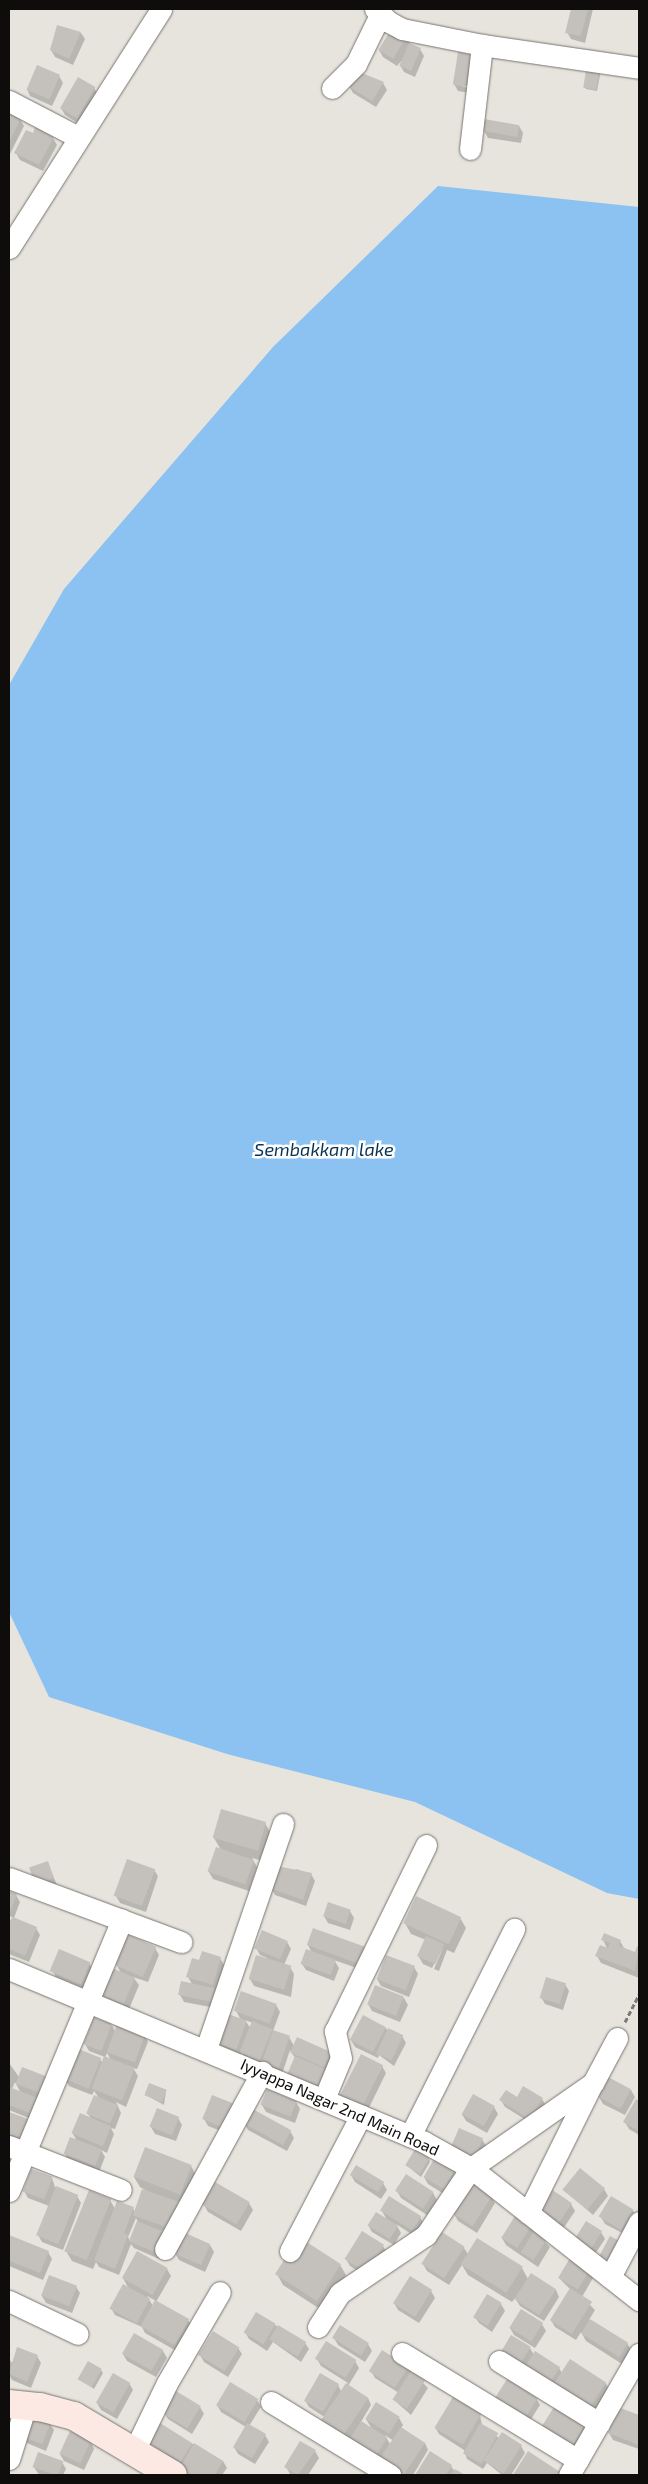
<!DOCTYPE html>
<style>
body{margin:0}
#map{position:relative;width:648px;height:2484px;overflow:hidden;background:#e7e4de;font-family:"Exo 2",sans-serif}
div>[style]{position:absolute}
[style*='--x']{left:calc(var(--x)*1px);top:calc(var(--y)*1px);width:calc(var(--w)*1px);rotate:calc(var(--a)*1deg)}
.water>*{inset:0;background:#8bc2f2}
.shadow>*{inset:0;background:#0003}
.building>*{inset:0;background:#c4c0bb;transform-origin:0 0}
.path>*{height:3px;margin-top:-1.5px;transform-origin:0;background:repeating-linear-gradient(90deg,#7c7a76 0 5px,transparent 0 7.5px)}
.roads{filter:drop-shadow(0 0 1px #787570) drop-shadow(0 0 1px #787570)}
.street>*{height:21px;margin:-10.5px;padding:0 10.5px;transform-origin:10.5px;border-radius:10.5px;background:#fff}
.secondary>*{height:28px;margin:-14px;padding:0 14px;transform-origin:14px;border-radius:14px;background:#fce9e4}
span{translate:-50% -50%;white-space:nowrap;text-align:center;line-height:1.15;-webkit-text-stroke:5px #fff;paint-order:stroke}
.street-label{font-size:16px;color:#0e0d0b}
.water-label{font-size:18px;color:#083452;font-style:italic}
.frame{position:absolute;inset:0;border:10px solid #0e0d0b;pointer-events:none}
</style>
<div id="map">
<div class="water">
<i style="clip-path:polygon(438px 186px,639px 207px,639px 1899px,607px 1893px,415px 1802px,227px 1754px,49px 1697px,9px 1612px,9px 685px,64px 589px,273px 347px)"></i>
</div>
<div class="shadow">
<i style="clip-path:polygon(572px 9px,593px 9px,585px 43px,571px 39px,567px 32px)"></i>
<i style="clip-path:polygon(81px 33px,85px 39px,73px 65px,55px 57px,51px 50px)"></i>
<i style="clip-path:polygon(407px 36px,410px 44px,420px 49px,424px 56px,415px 77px,404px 72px,400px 65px,402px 60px,397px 66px,383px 57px,379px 50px)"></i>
<i style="clip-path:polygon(470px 55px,471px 86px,457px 84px,470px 89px,470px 93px,458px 91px,454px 84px)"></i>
<i style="clip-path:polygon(601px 70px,597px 91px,586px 89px,584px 86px)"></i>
<i style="clip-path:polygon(59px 76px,63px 83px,52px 106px,30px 96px,27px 89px)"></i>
<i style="clip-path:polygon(383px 83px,387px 90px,376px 107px,353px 93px,349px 86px)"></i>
<i style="clip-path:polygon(94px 88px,98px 94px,81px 125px,65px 115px,61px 108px)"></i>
<i style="clip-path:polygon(9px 114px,20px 119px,24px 126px,9px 156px)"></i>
<i style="clip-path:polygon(519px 126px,523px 133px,521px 143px,488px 138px,484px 131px)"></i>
<i style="clip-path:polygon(33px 134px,53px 138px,57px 145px,43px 171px,20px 160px,16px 153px)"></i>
<i style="clip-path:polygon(265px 1823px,271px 1834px,263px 1861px,252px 1858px,257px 1867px,249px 1891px,213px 1879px,209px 1872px,221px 1850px,214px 1838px)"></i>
<i style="clip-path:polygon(47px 1862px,57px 1885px,40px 1891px)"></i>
<i style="clip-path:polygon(296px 1869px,311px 1874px,315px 1881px,306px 1906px,275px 1895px,271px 1888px,294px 1874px)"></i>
<i style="clip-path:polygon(154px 1870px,158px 1876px,146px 1912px,120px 1903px,116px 1896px)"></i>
<i style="clip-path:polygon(9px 1892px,16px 1895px,20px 1902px,14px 1918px,9px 1916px)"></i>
<i style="clip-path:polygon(350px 1911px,354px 1918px,350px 1930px,328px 1923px,324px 1916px)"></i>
<i style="clip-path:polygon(460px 1918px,466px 1928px,454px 1953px,447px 1950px,439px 1971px,434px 1969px,443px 1948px,432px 1968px,423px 1964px,419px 1957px,426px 1940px,411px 1934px,405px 1923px)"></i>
<i style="clip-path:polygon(9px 1923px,36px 1928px,40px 1935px,29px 1962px,9px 1954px)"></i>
<i style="clip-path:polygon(603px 1940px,620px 1941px,624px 1948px,635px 1954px,639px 1949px,639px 1978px,601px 1963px,597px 1956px,608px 1950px)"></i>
<i style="clip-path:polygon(287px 1942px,291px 1949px,284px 1965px,290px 1967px,294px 1974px,291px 1997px,254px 1986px,250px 1979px,267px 1958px,260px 1955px,256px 1948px)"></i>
<i style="clip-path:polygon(308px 1945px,373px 1957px,368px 1972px,334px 1960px,339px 1968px,334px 1981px,306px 1970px,302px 1964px,312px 1953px)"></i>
<i style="clip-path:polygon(155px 1948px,159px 1955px,148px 1982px,133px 1977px,139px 1985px,127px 2014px,105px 2005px,121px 1973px,116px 1964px)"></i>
<i style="clip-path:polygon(220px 1958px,224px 1965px,216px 2008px,184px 2002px,180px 1995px,192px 1984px,188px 1977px,200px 1962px)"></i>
<i style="clip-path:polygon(89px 1963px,93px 1969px,86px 1989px,56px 1977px,52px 1970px)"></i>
<i style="clip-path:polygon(414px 1967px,418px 1974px,409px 1997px,381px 1986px,377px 1979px)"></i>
<i style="clip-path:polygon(565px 1984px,569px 1991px,563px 2010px,545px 2004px,541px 1997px)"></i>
<i style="clip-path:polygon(404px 1998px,408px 2005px,400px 2022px,372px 2011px,368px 2004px)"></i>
<i style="clip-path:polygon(evenodd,276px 2005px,280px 2012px,273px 2031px,289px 2037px,294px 2046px,330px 2053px,334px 2059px,324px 2094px,293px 2080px,289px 2073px,295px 2058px,290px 2050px,282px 2074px,246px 2060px,242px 2052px,240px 2056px,222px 2050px,218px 2043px,241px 2020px,236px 2011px,276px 2005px,245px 2020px,253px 2023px,251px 2029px,245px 2020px)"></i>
<i style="clip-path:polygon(evenodd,112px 2025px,115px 2031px,144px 2035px,148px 2042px,137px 2069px,133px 2068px,138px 2076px,126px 2107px,116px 2102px,121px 2113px,115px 2129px,111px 2128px,114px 2134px,107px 2153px,101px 2150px,105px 2157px,99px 2172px,69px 2161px,65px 2154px,77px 2141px,73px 2134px,92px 2120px,88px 2114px,99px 2098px,94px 2091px,92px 2095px,69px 2086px,65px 2079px,100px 2059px,103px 2064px,105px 2057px,89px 2051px,85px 2044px,112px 2025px,107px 2053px,111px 2060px,105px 2058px,107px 2053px)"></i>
<i style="clip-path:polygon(386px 2028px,388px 2032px,402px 2036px,406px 2043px,394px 2066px,379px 2055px,378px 2058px,355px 2047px,351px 2040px)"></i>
<i style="clip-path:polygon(evenodd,9px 2063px,19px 2077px,49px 2079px,36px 2121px,9px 2110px,9px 2063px,15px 2082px,21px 2093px,12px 2089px,15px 2082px)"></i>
<i style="clip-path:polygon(382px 2066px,386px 2073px,365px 2116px,344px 2106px)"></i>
<i style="clip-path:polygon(609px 2079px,631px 2090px,635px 2097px,625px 2115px,603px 2104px,599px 2097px)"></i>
<i style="clip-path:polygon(166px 2091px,164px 2105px,146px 2095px)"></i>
<i style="clip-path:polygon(517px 2099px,542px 2099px,546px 2106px,534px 2125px,505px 2107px,501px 2100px)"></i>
<i style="clip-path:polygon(637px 2101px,639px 2103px,639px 2135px,629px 2129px,625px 2122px)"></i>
<i style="clip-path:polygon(296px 2102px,300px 2109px,295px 2123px,266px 2112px,262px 2105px)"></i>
<i style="clip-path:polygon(238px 2107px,234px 2136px,208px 2126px,204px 2119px)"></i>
<i style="clip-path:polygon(494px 2107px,498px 2114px,487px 2133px,466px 2121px,462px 2114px)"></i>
<i style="clip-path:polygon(9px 2113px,28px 2120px,25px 2145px,9px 2139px)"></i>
<i style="clip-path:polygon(178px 2118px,182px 2125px,176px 2141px,155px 2134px,151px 2127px)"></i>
<i style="clip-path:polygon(244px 2123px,290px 2131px,294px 2138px,287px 2151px,248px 2130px)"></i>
<i style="clip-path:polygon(482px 2139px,486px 2146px,479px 2165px,456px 2156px)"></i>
<i style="clip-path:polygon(429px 2159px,430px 2162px,421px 2177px,406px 2165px)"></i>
<i style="clip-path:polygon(evenodd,191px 2166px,197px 2177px,173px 2235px,161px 2230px,167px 2240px,159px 2259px,134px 2248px,131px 2244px,119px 2275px,99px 2267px,96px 2262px,93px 2269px,72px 2261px,66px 2251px,110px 2200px,115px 2209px,133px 2208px,135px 2212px,152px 2194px,140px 2187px,134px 2177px,191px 2166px,136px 2218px,138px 2222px,130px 2241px,128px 2237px,136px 2218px)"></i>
<i style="clip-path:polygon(454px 2172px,458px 2179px,447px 2196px,428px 2184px,424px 2177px)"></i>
<i style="clip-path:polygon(351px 2175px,383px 2183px,387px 2190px,381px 2199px,355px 2182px)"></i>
<i style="clip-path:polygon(52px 2178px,55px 2187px,77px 2196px,81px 2203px,63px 2250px,42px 2242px,38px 2235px,49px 2206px,28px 2198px,24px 2191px)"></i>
<i style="clip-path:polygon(604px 2189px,608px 2196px,593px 2215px,565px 2190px)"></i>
<i style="clip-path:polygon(397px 2191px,433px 2193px,437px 2200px,427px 2215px,401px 2198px)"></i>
<i style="clip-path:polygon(491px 2197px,495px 2203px,477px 2233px,458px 2221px,454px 2214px)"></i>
<i style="clip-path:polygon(249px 2203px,253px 2210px,241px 2231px,208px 2212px,204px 2205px)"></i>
<i style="clip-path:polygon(571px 2204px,575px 2211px,563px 2229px,540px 2215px)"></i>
<i style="clip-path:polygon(632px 2209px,636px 2216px,626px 2235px,605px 2224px,601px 2217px)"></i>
<i style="clip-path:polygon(382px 2211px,420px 2217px,424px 2224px,416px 2237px,396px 2224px,401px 2233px,394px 2245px,372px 2232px,368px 2225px,387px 2220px)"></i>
<i style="clip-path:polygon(530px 2227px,550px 2247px,538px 2267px,506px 2245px,502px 2238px)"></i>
<i style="clip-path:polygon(601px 2232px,605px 2239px,593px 2257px,578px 2248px)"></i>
<i style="clip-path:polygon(183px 2234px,210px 2245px,214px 2252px,205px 2272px,179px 2260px,175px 2253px)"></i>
<i style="clip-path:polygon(9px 2236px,48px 2252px,52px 2259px,43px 2280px,9px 2266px)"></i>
<i style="clip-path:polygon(383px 2246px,387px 2253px,370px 2279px,350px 2266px,346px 2259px)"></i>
<i style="clip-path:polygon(464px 2248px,468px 2254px,522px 2268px,528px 2279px,531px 2275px,556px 2290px,559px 2297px,544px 2321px,520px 2306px,515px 2298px,512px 2302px,468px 2275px,462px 2265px,449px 2285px,427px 2271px,423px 2264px)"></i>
<i style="clip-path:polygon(340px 2265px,346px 2275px,323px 2311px,283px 2285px,277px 2274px)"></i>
<i style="clip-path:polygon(evenodd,167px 2269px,171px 2276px,156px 2302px,188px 2320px,192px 2327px,178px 2352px,145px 2333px,142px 2327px,115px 2315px,111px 2308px,129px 2289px,123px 2278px,167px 2269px,147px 2296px,156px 2301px,153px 2306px,147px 2296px)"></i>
<i style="clip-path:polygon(589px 2271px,593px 2278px,582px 2297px,595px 2310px,589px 2320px,627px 2343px,631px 2350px,622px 2364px,586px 2341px,581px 2332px,576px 2340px,555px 2327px,551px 2320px,571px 2290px,559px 2278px)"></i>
<i style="clip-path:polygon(410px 2278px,431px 2291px,435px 2298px,419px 2323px,398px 2310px,394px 2303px)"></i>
<i style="clip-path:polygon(76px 2287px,80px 2293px,72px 2313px,46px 2303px,42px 2296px)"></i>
<i style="clip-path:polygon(501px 2304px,505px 2311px,492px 2332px,479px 2323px,475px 2317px)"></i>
<i style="clip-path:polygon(542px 2324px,546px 2331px,535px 2348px,514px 2335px,510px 2328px)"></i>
<i style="clip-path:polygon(275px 2325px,305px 2343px,309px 2349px,301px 2362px,273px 2342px,267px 2351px,249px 2339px,245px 2332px)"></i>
<i style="clip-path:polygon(341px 2327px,368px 2344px,372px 2351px,365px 2362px,338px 2345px,334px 2338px)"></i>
<i style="clip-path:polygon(18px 2348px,37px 2356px,41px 2363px,31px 2388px,12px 2380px,9px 2375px,9px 2359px,12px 2363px)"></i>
<i style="clip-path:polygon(238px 2348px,242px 2354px,228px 2377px,204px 2362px,200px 2355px)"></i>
<i style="clip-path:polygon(530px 2348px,534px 2355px,559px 2368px,562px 2373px,605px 2382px,611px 2393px,594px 2420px,502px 2365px)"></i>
<i style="clip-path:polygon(163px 2351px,167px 2358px,156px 2377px,127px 2361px,123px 2354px)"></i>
<i style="clip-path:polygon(evenodd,317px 2359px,355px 2361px,359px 2368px,348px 2386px,368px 2398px,371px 2405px,361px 2422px,372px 2429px,366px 2419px,399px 2418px,403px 2425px,401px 2428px,425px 2443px,428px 2450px,413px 2475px,400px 2475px,347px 2444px,326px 2418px,309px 2407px,305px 2400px,338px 2385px,342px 2393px,348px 2383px,321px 2366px,317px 2359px,385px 2435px,394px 2441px,391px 2446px,385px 2435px)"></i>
<i style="clip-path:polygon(407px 2367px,428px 2388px,411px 2415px,394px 2400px,399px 2393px,375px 2378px,371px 2371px)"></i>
<i style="clip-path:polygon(101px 2370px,103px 2373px,94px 2389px,80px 2379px)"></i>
<i style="clip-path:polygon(129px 2383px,133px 2390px,117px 2419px,101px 2410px,97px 2403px)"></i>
<i style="clip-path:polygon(536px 2398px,540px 2405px,528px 2424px,500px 2406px)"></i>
<i style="clip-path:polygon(257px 2400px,261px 2407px,249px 2426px,265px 2435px,269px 2442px,255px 2464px,238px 2454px,234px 2447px,246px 2427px,221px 2412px,217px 2405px)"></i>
<i style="clip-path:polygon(200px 2407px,204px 2414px,192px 2434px,168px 2419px,164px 2413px)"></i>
<i style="clip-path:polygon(554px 2409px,584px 2427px,588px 2434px,575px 2453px)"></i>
<i style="clip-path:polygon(618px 2409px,639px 2417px,639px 2449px,613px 2440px,609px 2433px)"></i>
<i style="clip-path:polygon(480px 2415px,482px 2425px,500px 2439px,521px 2446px,525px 2453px,511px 2475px,502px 2475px,487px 2463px,483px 2469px,467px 2459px,464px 2450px,439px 2434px,435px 2427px)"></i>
<i style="clip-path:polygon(50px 2424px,54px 2430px,46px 2451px,27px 2443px,23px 2437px)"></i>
<i style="clip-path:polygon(70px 2433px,91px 2442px,94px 2449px,84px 2470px,64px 2461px,60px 2454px)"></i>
<i style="clip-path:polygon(191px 2443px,223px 2461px,227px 2468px,222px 2475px,182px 2475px,146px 2448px)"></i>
<i style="clip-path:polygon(315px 2451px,319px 2458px,308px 2475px,290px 2474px,286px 2467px)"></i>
<i style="clip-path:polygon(430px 2453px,451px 2466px,455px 2472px,463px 2475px,416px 2475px)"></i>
<i style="clip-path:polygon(62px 2462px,66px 2469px,63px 2475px,34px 2475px,39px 2475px,34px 2467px)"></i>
</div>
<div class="building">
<i style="clip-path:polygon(571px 9px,588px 9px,581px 36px,565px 33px)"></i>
<i style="clip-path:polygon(57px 25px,81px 32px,69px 59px,50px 50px)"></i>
<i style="left:393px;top:26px;width:17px;height:28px;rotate:31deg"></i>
<i style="left:409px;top:43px;width:13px;height:25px;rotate:23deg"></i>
<i style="left:458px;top:52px;width:13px;height:33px;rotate:9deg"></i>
<i style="left:587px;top:64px;width:13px;height:24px;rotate:9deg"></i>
<i style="left:37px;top:65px;width:25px;height:27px;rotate:23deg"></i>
<i style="clip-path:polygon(357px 71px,384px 82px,372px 101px,348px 86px)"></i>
<i style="left:78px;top:77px;width:20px;height:36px;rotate:30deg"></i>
<i style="clip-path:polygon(9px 112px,21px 118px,9px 143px)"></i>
<i style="left:484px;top:119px;width:36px;height:12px;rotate:10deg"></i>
<i style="clip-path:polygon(35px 127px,54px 137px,39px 165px,14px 153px,26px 130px,33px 133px)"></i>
<i style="left:221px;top:1809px;width:47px;height:30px;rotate:16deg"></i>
<i style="left:216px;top:1847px;width:40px;height:26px;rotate:19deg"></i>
<i style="left:127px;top:1859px;width:30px;height:39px;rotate:20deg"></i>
<i style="left:48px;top:1861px;width:18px;height:20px;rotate:71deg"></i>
<i style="clip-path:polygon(277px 1866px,312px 1873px,303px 1900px,269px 1888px)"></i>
<i style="clip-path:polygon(9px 1891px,17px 1894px,10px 1912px,9px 1911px)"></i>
<i style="left:416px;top:1896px;width:50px;height:30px;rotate:25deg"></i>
<i style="left:328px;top:1902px;width:24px;height:15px;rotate:19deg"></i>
<i style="clip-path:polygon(13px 1917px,37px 1927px,25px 1956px,9px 1949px,9px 1922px)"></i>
<i style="left:313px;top:1928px;width:61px;height:18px;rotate:20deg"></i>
<i style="left:262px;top:1930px;width:28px;height:20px;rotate:23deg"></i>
<i style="clip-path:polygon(604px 1933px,621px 1940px,619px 1946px,635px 1952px,637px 1946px,639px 1947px,635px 1971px,595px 1956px,600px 1945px,608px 1948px,610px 1943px,601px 1940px)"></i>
<i style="left:127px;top:1934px;width:32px;height:33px;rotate:24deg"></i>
<i style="left:426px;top:1936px;width:20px;height:22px;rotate:24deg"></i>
<i style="left:59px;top:1949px;width:34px;height:24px;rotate:23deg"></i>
<i style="left:306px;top:1949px;width:32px;height:16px;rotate:20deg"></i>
<i style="clip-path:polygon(202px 1951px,221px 1957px,213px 1985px,186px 1977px,192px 1958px,199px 1960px)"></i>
<i style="left:256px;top:1955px;width:37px;height:25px;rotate:17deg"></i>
<i style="left:386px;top:1955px;width:31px;height:26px;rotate:21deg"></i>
<i style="left:112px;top:1968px;width:25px;height:32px;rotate:23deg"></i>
<i style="left:546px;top:1977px;width:21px;height:22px;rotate:17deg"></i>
<i style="left:181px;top:1981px;width:35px;height:14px;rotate:12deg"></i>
<i style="left:375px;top:1985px;width:31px;height:21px;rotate:22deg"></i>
<i style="left:241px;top:1991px;width:38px;height:21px;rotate:20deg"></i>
<i style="left:228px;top:2014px;width:20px;height:31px;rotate:20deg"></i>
<i style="left:363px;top:2015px;width:26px;height:28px;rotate:28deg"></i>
<i style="left:94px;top:2017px;width:19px;height:29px;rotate:21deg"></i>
<i style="left:252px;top:2021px;width:22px;height:34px;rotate:22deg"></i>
<i style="left:117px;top:2024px;width:30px;height:30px;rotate:20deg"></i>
<i style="left:388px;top:2028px;width:17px;height:28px;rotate:25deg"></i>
<i style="left:273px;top:2030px;width:18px;height:34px;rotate:19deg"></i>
<i style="left:297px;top:2037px;width:37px;height:17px;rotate:24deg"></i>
<i style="left:76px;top:2048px;width:27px;height:33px;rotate:22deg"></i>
<i style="left:361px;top:2054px;width:25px;height:51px;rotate:27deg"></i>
<i style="left:104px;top:2056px;width:33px;height:35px;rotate:21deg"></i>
<i style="left:295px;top:2056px;width:36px;height:19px;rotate:23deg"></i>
<i style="left:22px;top:2067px;width:30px;height:18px;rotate:21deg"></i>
<i style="left:608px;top:2077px;width:26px;height:22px;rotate:28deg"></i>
<i style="left:149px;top:2083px;width:19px;height:13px;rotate:21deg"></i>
<i style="clip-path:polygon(523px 2086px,543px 2098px,529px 2119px,499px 2100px,506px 2090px,517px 2097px)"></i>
<i style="clip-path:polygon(9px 2087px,38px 2098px,32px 2114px,9px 2105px)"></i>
<i style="left:267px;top:2089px;width:32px;height:17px;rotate:22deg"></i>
<i style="left:473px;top:2094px;width:25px;height:23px;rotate:29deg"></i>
<i style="left:94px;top:2095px;width:26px;height:20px;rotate:23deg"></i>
<i style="left:212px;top:2095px;width:29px;height:26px;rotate:22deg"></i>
<i style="clip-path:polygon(636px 2099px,639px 2101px,639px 2131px,623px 2122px)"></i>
<i style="left:157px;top:2108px;width:24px;height:20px;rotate:22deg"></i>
<i style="left:251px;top:2108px;width:46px;height:17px;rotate:29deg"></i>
<i style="clip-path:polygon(9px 2112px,28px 2119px,21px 2139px,9px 2134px)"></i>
<i style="left:80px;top:2113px;width:34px;height:22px;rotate:23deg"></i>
<i style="left:459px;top:2128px;width:26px;height:22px;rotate:23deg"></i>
<i style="left:70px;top:2137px;width:34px;height:18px;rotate:21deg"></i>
<i style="left:145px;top:2147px;width:50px;height:32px;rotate:21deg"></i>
<i style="left:415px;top:2149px;width:17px;height:19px;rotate:31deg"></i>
<i style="left:434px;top:2159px;width:24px;height:21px;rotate:30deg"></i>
<i style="left:356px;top:2165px;width:33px;height:12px;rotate:31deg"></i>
<i style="left:580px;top:2168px;width:32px;height:28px;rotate:39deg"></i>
<i style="left:31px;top:2169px;width:23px;height:24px;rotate:20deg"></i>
<i style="left:406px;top:2174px;width:33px;height:20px;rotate:33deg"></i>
<i style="left:215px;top:2182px;width:40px;height:26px;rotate:30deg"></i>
<i style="left:472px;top:2183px;width:24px;height:36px;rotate:33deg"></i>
<i style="left:56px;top:2186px;width:24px;height:53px;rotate:22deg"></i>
<i style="left:548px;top:2187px;width:29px;height:25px;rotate:34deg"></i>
<i style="left:142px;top:2189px;width:39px;height:28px;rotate:19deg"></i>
<i style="left:89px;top:2190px;width:24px;height:66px;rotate:22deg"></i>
<i style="left:389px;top:2196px;width:38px;height:17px;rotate:32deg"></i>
<i style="left:611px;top:2196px;width:26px;height:24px;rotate:31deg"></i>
<i style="clip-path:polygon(117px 2201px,134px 2207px,124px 2233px,128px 2235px,115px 2269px,94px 2260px)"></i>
<i style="left:376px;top:2212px;width:26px;height:16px;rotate:32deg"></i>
<i style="left:515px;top:2216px;width:19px;height:26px;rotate:32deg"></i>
<i style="left:137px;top:2221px;width:29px;height:22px;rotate:22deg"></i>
<i style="left:586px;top:2221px;width:19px;height:24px;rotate:32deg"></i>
<i style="left:362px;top:2231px;width:26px;height:33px;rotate:32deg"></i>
<i style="left:534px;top:2231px;width:15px;height:25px;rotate:32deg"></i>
<i style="left:183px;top:2232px;width:30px;height:23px;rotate:24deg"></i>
<i style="left:442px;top:2232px;width:27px;height:38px;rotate:33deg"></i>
<i style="clip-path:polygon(9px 2235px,49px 2251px,40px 2273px,9px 2261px)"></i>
<i style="left:610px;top:2236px;width:17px;height:23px;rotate:28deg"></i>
<i style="left:299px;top:2237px;width:50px;height:44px;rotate:33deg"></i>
<i style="left:477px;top:2238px;width:54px;height:31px;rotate:32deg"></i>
<i style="left:137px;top:2251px;width:35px;height:31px;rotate:29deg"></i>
<i style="left:570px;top:2258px;width:23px;height:23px;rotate:31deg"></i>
<i style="left:531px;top:2273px;width:30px;height:31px;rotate:33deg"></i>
<i style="left:49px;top:2275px;width:30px;height:22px;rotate:21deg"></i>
<i style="left:410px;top:2276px;width:26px;height:32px;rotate:32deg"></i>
<i style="left:123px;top:2284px;width:31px;height:28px;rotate:29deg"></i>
<i style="left:570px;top:2288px;width:26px;height:38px;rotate:32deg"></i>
<i style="left:487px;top:2294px;width:17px;height:27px;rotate:31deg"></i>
<i style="left:155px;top:2300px;width:39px;height:30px;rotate:29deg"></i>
<i style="left:521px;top:2309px;width:26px;height:22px;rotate:32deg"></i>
<i style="left:256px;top:2312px;width:23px;height:24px;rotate:31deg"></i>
<i style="left:590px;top:2319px;width:45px;height:17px;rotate:32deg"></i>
<i style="left:278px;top:2325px;width:33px;height:17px;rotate:31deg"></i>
<i style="left:340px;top:2325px;width:34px;height:15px;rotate:32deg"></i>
<i style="left:213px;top:2331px;width:31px;height:28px;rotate:32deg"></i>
<i style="left:134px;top:2333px;width:34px;height:24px;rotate:30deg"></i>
<i style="left:511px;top:2335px;width:23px;height:27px;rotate:31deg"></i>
<i style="left:326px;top:2341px;width:36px;height:21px;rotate:32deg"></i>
<i style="clip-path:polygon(17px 2347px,38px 2355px,27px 2382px,9px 2374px)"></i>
<i style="left:382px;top:2350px;width:31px;height:25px;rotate:32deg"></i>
<i style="left:535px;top:2351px;width:30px;height:26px;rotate:33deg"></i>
<i style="left:570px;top:2359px;width:43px;height:34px;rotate:33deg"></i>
<i style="left:88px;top:2361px;width:16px;height:21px;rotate:30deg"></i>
<i style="left:411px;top:2371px;width:17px;height:34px;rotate:33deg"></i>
<i style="left:113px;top:2373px;width:20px;height:34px;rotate:30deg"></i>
<i style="left:320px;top:2373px;width:22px;height:32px;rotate:30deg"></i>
<i style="left:507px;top:2379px;width:36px;height:24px;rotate:32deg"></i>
<i style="left:230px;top:2382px;width:33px;height:27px;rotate:31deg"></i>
<i style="left:346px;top:2383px;width:27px;height:48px;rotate:34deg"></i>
<i style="left:176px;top:2391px;width:29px;height:26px;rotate:31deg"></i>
<i style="left:453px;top:2397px;width:33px;height:36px;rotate:31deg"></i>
<i style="left:376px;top:2402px;width:28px;height:20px;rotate:32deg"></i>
<i style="left:554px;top:2407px;width:36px;height:25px;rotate:32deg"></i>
<i style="clip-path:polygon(618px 2407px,639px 2415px,639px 2445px,608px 2433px)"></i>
<i style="left:30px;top:2415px;width:22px;height:23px;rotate:21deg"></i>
<i style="left:361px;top:2421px;width:31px;height:22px;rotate:32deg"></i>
<i style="left:160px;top:2423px;width:38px;height:29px;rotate:32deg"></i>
<i style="left:247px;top:2423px;width:22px;height:28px;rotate:30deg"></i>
<i style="left:480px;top:2423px;width:21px;height:35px;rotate:29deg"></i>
<i style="left:401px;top:2427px;width:29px;height:39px;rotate:34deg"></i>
<i style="left:70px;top:2431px;width:23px;height:25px;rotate:25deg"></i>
<i style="left:502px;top:2432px;width:24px;height:34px;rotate:33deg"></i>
<i style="clip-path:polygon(300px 2441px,316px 2450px,298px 2475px,284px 2467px)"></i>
<i style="clip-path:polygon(194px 2443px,223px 2461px,215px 2475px,186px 2475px,178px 2471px)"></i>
<i style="clip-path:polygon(430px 2451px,452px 2465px,446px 2475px,415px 2475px)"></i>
<i style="clip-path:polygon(528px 2451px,563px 2474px,562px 2475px,513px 2475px)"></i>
<i style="left:38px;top:2452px;width:27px;height:16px;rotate:20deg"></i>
<i style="clip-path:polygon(455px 2469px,465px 2475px,451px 2475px)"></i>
</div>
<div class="path">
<i style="--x:625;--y:2022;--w:31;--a:-63"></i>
</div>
<div class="roads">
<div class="street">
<i style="--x:375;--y:9;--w:19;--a:43"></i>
<i style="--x:389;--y:22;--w:15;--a:28"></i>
<i style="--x:402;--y:29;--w:82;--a:11.3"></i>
<i style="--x:482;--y:45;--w:159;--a:8.3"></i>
<i style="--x:332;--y:88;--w:34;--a:-45"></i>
<i style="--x:356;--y:64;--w:55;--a:-63.9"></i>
<i style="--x:9;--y:101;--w:78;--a:27.6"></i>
<i style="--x:470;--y:149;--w:105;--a:-83.4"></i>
<i style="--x:9;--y:248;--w:283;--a:-57.5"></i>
<i style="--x:9;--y:1878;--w:184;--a:20.4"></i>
<i style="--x:9;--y:1969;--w:450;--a:22.6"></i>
<i style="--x:424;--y:2142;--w:54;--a:29"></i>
<i style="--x:471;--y:2168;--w:214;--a:38.2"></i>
<i style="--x:206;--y:2049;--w:238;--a:-71.1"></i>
<i style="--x:324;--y:2099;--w:44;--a:-67.5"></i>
<i style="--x:341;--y:2058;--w:28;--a:-103"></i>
<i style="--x:335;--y:2031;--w:207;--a:-63.9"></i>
<i style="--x:410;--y:2136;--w:232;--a:-63.3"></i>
<i style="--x:9;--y:2146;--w:120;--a:21.4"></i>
<i style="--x:9;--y:2191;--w:294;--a:-67.4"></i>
<i style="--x:528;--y:2213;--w:142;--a:-63.6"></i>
<i style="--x:165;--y:2249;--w:202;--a:-61.3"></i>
<i style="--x:290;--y:2251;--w:153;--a:-62.4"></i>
<i style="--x:610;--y:2277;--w:62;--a:-62.2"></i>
<i style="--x:9;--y:2301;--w:76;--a:25.6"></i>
<i style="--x:318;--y:2327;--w:40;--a:-57.1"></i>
<i style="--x:340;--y:2293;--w:104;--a:-34"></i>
<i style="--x:426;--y:2235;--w:81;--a:-56.1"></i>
<i style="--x:471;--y:2168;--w:149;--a:-34.9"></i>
<i style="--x:593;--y:2083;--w:51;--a:-61.9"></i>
<i style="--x:402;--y:2353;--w:206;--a:31.3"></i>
<i style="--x:499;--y:2361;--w:118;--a:31.8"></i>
<i style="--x:271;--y:2402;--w:140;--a:31.5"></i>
<i style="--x:134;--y:2451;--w:76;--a:-64.1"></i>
<i style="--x:167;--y:2383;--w:105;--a:-59.8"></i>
<i style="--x:9;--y:2459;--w:57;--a:-72.5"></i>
<i style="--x:569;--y:2475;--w:140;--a:-60"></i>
</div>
<div class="secondary">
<i style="--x:9;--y:2404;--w:31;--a:6"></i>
<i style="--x:40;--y:2407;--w:35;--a:15"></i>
<i style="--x:74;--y:2416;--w:115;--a:30.8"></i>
</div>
</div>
<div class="street-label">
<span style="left:340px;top:2107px;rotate:24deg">Iyyappa Nagar 2nd Main Road</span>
</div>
<div class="water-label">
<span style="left:324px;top:1149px">Sembakkam lake</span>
</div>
<div class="frame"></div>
</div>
